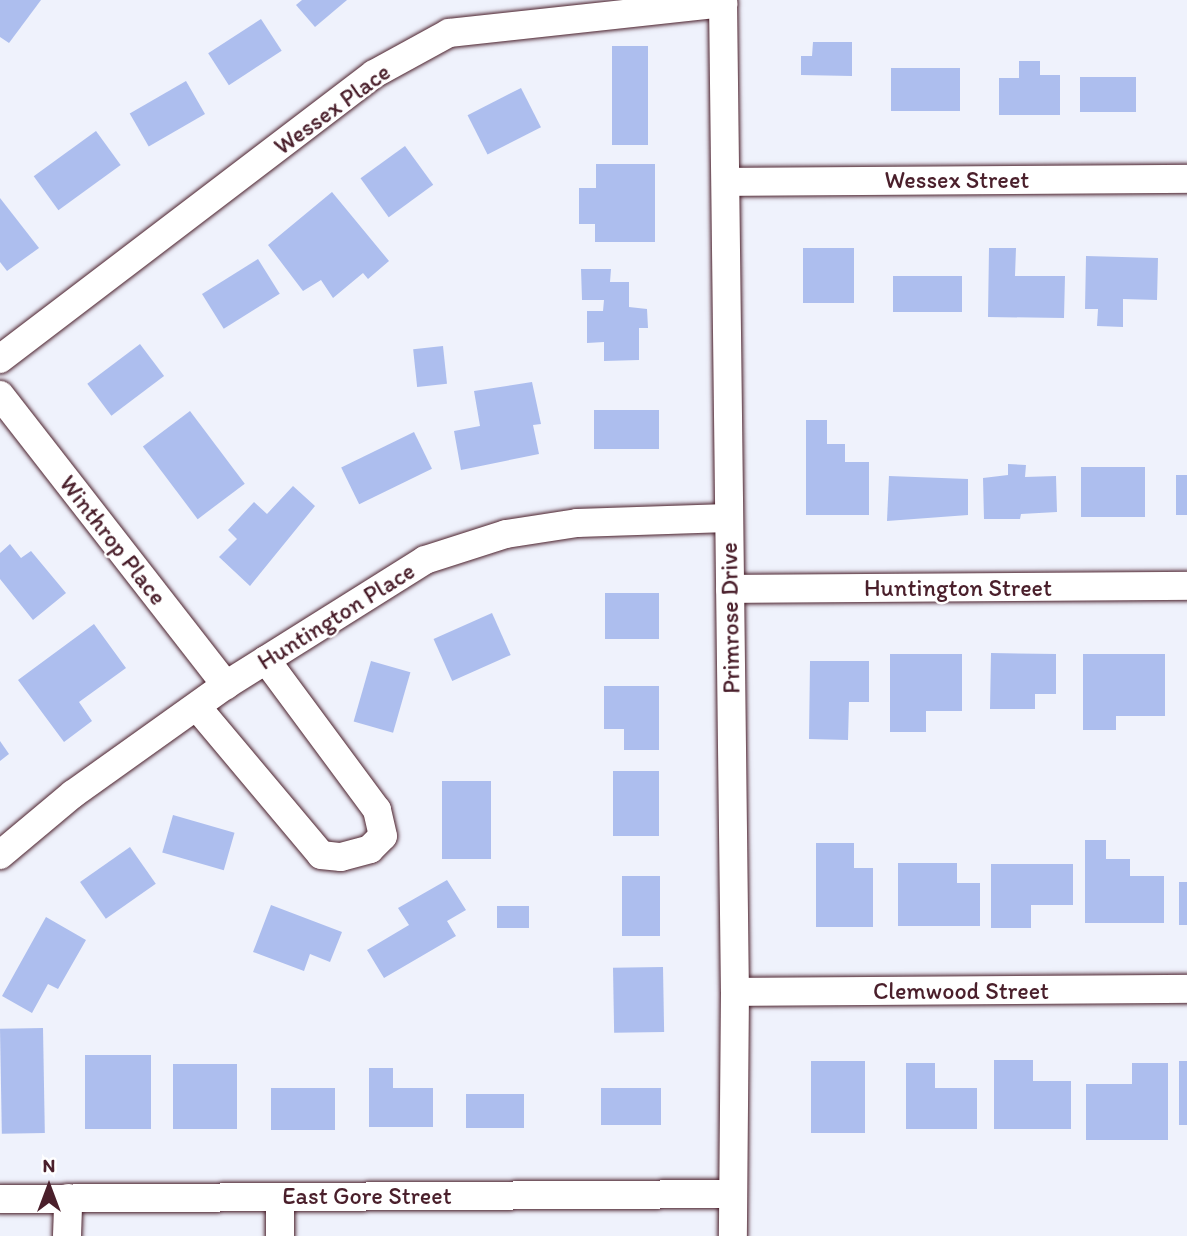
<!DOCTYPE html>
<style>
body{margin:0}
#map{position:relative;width:1187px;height:1236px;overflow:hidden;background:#eff2fc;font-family:Itim,sans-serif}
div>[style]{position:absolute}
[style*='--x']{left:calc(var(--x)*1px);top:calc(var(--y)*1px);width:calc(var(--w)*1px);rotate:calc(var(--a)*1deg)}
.building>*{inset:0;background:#adbeee;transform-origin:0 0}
.roads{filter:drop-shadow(0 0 2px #4a1f2b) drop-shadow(0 0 2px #4a1f2b)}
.minor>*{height:28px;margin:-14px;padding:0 14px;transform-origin:14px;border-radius:14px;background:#fff}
span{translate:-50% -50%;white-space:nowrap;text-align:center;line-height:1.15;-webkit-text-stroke:5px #fff;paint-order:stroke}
.street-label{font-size:24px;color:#4a1f2b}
.north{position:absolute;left:14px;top:1152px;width:70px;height:70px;-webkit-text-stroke:5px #fff;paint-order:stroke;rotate:0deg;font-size:19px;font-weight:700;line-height:28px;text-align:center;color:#4a1f2b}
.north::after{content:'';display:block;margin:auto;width:24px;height:32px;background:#4a1f2b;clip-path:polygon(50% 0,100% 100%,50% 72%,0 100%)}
</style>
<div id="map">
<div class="building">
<i style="clip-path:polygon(0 0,41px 0,9px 43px,0 37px)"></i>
<i style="clip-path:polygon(302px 0,347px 0,315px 27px,296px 5px)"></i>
<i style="left:261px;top:19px;width:38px;height:63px;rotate:57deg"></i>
<i style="clip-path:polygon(813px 42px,852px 42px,852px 76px,801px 75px,801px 56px,812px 56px)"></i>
<i style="left:612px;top:46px;width:36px;height:99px"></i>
<i style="clip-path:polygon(1019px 61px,1040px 61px,1040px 75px,1060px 75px,1060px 115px,999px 115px,999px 78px,1019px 78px)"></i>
<i style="left:891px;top:68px;width:69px;height:43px"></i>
<i style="left:1080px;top:77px;width:56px;height:35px"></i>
<i style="left:186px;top:81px;width:38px;height:65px;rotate:60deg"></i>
<i style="left:521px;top:88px;width:44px;height:60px;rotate:63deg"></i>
<i style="left:96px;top:131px;width:42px;height:77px;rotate:54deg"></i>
<i style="left:405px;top:146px;width:48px;height:55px;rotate:54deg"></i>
<i style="clip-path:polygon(596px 164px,655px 164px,655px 242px,595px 242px,595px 224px,579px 224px,579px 188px,596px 188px)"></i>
<i style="clip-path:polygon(332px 192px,389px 261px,368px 279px,363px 273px,333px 298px,321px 280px,303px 291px,268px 245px)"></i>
<i style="clip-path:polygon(0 198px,39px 248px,7px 271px,0 262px)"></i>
<i style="left:803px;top:248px;width:51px;height:55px"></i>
<i style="clip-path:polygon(989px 248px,1016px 248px,1015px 276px,1065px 276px,1064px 318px,988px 317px)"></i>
<i style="clip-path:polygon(1086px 256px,1158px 258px,1157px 300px,1123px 299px,1123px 327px,1097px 326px,1098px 309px,1085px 309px)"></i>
<i style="left:258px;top:259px;width:41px;height:66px;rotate:58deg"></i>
<i style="clip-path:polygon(581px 269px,611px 269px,610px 282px,629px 282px,629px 307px,647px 309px,648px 328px,639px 328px,639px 360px,604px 361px,604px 342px,587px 343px,587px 311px,603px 311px,604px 300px,582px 300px)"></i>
<i style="left:893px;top:276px;width:69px;height:36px"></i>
<i style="left:140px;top:344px;width:40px;height:66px;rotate:53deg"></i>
<i style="left:443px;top:346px;width:38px;height:30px;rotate:84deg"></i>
<i style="clip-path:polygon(532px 382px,541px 424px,533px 425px,539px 454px,461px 470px,454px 431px,480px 426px,474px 391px)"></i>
<i style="left:659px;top:410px;width:39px;height:65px;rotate:90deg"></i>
<i style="left:190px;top:411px;width:91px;height:59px;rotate:53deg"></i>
<i style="clip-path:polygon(806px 420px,827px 420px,827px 444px,845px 444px,845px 462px,869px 462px,869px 515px,806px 515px)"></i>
<i style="left:414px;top:432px;width:41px;height:81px;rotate:64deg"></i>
<i style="clip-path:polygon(1008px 464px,1026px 465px,1025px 477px,1056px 476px,1057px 512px,1021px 514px,1020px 519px,984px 519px,983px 478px,1008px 475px)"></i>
<i style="left:1081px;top:467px;width:64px;height:50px"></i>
<i style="left:1176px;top:475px;width:11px;height:40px"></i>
<i style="clip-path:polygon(889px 476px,968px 479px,968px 515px,887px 521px)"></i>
<i style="clip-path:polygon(293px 486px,315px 506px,250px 586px,219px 557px,237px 539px,228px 530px,254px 502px,267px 514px)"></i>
<i style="clip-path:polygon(10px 544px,21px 558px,31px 551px,66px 593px,33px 620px,0 579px,0 553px)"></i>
<i style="left:605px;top:593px;width:54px;height:46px"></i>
<i style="left:492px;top:613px;width:46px;height:64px;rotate:66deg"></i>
<i style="clip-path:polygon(94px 624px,126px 668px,79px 702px,92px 721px,64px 742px,18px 680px)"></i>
<i style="clip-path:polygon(991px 653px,1056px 654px,1056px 694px,1035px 694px,1035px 709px,990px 709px)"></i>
<i style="clip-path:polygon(890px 654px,962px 654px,962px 711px,926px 711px,926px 732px,890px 732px)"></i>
<i style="clip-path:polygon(1083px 654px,1165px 654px,1165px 716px,1116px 716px,1116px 730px,1083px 730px)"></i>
<i style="left:371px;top:661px;width:41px;height:63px;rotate:16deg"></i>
<i style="clip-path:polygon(810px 661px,869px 661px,869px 702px,849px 702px,848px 740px,809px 739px)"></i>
<i style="clip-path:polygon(604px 686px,659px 686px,659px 750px,624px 750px,624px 729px,604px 729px)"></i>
<i style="clip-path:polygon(0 741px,9px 754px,0 761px)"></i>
<i style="left:613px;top:771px;width:46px;height:65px"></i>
<i style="left:442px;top:781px;width:49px;height:78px"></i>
<i style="left:173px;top:815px;width:64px;height:39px;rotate:16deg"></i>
<i style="clip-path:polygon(1085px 840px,1106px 840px,1106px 859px,1130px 859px,1130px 876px,1164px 876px,1164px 923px,1085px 923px)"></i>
<i style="clip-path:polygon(816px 843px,854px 843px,854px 868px,873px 868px,873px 927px,816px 927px)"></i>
<i style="left:130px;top:847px;width:45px;height:61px;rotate:55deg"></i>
<i style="clip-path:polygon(898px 863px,957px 863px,957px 883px,980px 883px,980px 926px,898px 926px)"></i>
<i style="clip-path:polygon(991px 864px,1073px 864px,1073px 905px,1031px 905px,1031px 928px,991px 928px)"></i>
<i style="left:622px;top:876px;width:38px;height:60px"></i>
<i style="clip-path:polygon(447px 880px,466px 910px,447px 921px,456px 936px,384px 978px,367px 950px,409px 925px,398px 908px)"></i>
<i style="left:1179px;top:882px;width:8px;height:43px"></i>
<i style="clip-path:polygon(271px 905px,342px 932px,330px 962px,310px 954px,304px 971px,253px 952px)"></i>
<i style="left:497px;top:906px;width:32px;height:22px"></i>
<i style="clip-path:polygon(46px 917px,86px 940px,58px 989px,48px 984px,32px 1013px,2px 996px)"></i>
<i style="left:663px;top:967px;width:65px;height:50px;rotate:89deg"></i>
<i style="left:43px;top:1028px;width:105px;height:43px;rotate:89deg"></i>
<i style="left:85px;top:1055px;width:66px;height:74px"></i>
<i style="clip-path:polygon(994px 1060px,1033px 1060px,1033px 1081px,1071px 1081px,1071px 1129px,994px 1129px)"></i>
<i style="left:811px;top:1061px;width:54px;height:72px"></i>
<i style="left:1179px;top:1061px;width:8px;height:64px"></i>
<i style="clip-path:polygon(906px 1063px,935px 1063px,935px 1088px,977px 1088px,977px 1129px,906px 1129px)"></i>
<i style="clip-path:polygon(1132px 1063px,1168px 1063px,1168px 1140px,1086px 1140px,1086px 1084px,1132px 1084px)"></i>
<i style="left:173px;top:1064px;width:64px;height:65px"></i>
<i style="clip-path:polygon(369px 1068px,393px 1068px,393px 1088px,433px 1088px,433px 1127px,369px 1127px)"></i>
<i style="left:271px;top:1088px;width:64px;height:42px"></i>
<i style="left:601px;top:1088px;width:60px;height:37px"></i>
<i style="left:466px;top:1094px;width:58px;height:34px"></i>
</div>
<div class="roads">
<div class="minor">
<i style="--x:723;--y:0;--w:992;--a:89.31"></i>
<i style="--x:735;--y:992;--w:244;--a:90.5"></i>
<i style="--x:726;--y:182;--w:461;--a:-0.4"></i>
<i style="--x:0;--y:359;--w:470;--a:-37.3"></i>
<i style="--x:374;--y:74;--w:85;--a:-28.7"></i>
<i style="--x:449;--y:33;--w:276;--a:-6.2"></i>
<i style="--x:0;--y:395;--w:368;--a:52.1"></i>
<i style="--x:730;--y:589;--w:457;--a:-0.4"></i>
<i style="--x:197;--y:707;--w:193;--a:50"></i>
<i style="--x:321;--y:855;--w:20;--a:6"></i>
<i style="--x:341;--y:857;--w:30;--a:-15"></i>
<i style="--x:370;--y:849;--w:18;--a:-45"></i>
<i style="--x:383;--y:836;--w:27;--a:-103"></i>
<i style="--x:377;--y:810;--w:187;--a:-126.5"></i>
<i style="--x:0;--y:855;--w:95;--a:-39.9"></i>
<i style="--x:73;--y:794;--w:188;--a:-35.5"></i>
<i style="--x:226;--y:685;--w:235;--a:-32.1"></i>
<i style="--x:425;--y:560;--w:85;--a:-17.8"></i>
<i style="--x:506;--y:534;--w:72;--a:-8.8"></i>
<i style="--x:577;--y:523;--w:151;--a:-1.9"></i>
<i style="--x:735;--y:992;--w:452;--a:-0.4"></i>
<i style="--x:280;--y:1197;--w:39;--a:90"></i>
<i style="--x:0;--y:1199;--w:733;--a:-0.39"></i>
<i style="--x:67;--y:1236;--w:38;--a:-88"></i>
</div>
</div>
<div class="street-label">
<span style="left:332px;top:109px;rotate:-36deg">Wessex Place</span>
<span style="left:957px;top:180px">Wessex Street</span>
<span style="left:113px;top:540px;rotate:52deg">Winthrop Place</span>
<span style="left:958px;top:588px">Huntington Street</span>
<span style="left:336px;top:616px;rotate:-32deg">Huntington Place</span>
<span style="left:730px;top:618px;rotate:-91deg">Primrose Drive</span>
<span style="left:961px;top:991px">Clemwood Street</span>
<span style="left:367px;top:1196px">East Gore Street</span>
</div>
<div class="north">N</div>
</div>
